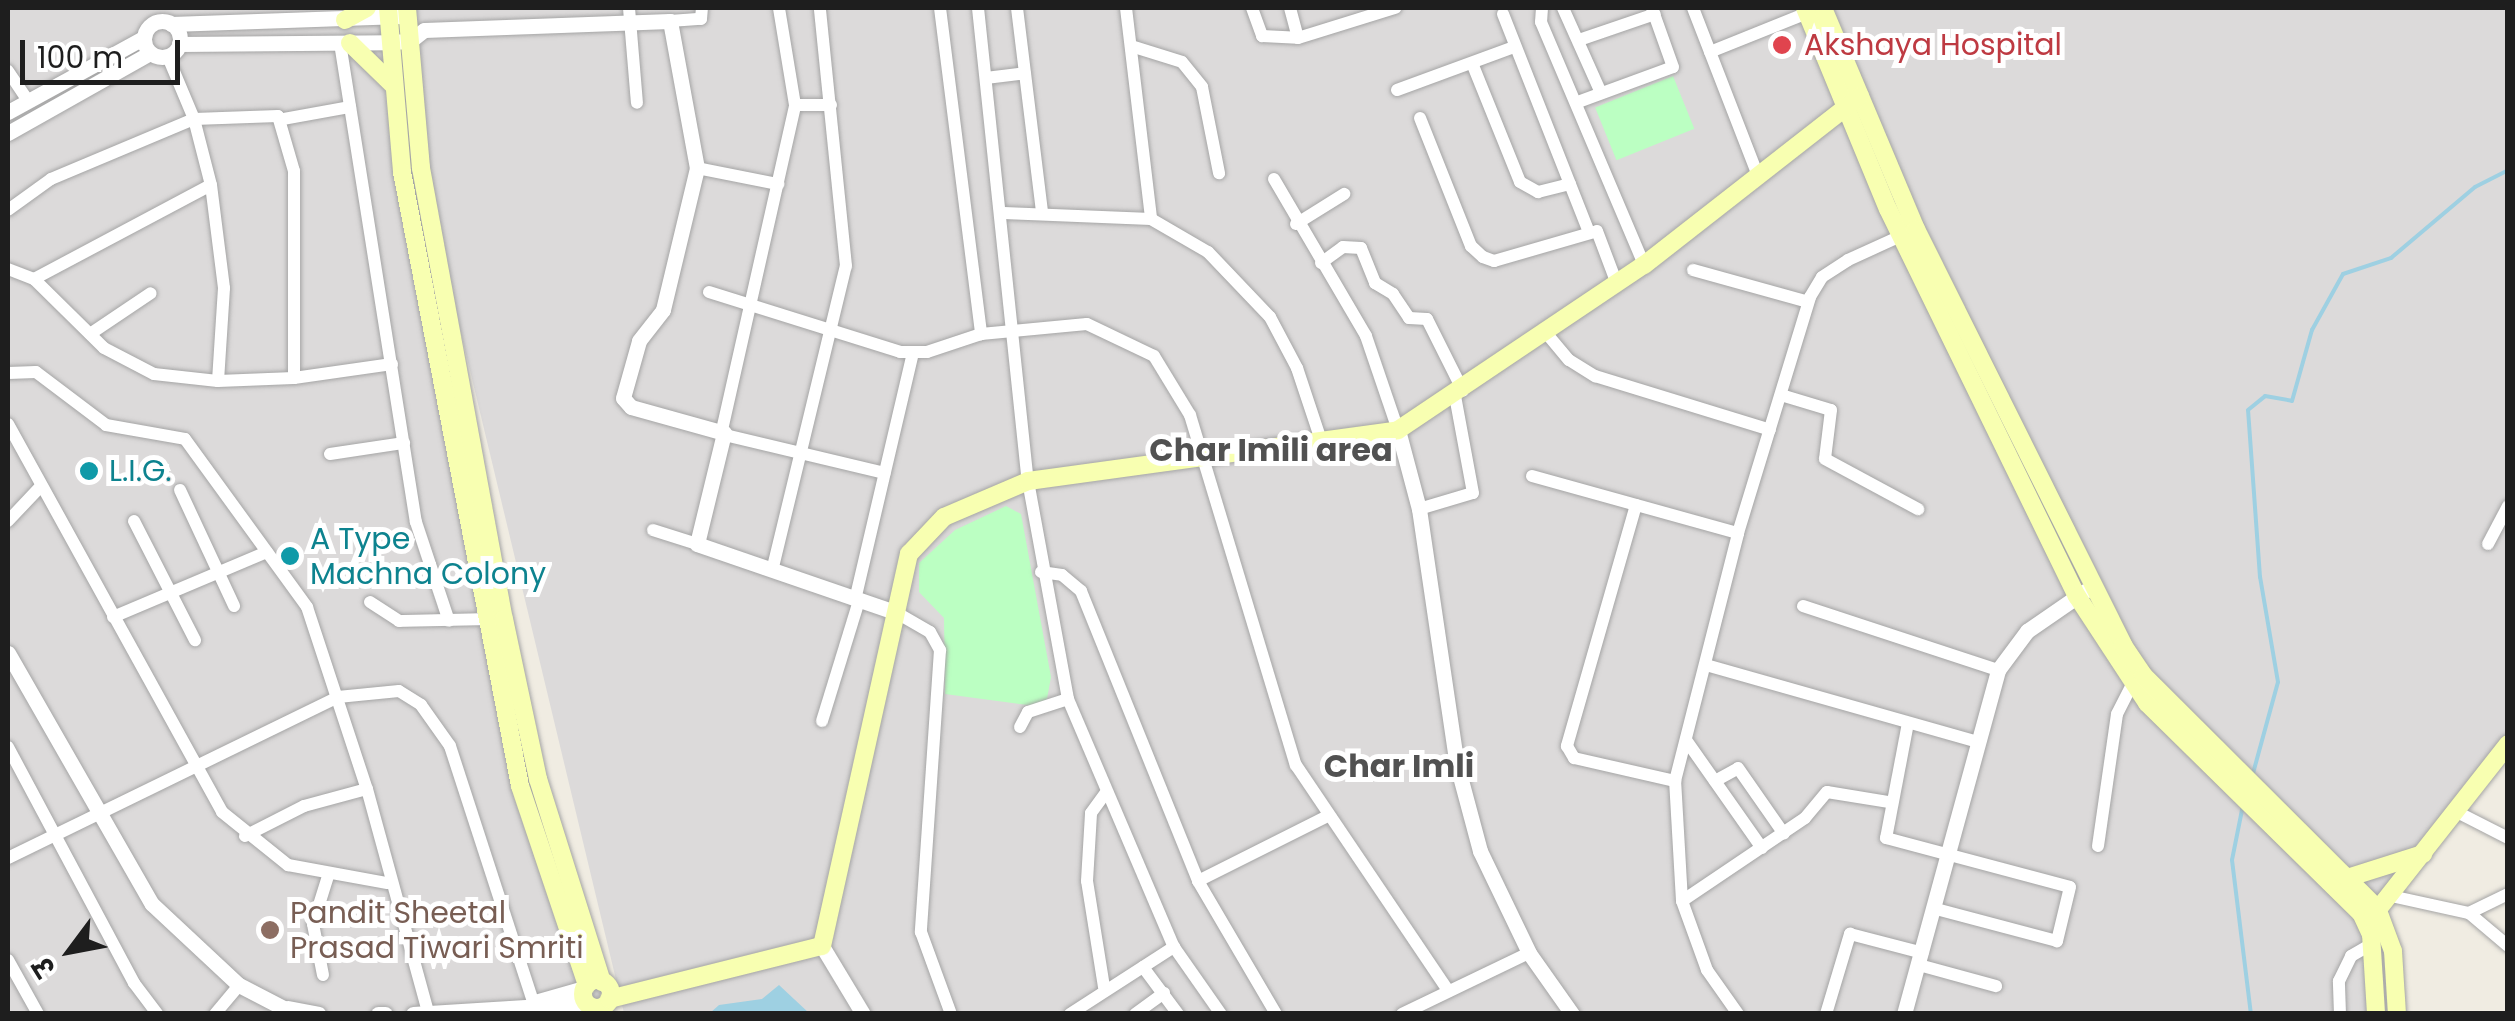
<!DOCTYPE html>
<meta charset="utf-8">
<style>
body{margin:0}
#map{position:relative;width:2515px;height:1021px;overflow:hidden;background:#f0ece2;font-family:Poppins,"Noto Sans Devanagari",sans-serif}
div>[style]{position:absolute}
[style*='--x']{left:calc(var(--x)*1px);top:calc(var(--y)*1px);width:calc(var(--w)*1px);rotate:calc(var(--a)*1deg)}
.residential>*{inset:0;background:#dcdada}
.park>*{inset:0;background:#bbffc2;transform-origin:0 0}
.water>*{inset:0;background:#9ed0e2}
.stream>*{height:4px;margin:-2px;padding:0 2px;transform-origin:2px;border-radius:2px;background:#9ed0e2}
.roads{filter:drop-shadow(0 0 2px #a5a5a5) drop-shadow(0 0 2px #a5a5a5)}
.minor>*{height:12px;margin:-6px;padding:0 6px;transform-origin:6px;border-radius:6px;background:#fff}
.tertiary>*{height:15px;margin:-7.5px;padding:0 7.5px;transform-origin:7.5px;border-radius:7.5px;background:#fff}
.tertiary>.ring{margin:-7.5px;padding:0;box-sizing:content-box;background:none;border:15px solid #fff;border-radius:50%}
.secondary>*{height:18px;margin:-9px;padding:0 9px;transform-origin:9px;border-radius:9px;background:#f8ffb1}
.secondary>.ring{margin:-9px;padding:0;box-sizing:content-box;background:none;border:18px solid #f8ffb1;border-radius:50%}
.dots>*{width:28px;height:28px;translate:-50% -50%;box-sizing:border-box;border:5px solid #fff;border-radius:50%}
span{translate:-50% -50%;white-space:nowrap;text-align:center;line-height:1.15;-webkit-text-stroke:10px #fff;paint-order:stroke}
.health-label{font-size:30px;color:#be3a42}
.left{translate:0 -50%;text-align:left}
.culture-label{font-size:30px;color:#0d838f}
.education-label{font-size:30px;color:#785e54}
.neighbourhood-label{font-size:32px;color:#515151;font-weight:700}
.frame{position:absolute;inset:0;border:10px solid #1e1e1e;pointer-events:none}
.north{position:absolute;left:20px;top:901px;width:100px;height:100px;-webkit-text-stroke:8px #fff;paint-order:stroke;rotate:238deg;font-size:28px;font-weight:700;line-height:40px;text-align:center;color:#1e1e1e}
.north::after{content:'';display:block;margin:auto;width:35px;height:45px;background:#1e1e1e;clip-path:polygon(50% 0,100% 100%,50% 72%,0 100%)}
.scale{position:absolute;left:20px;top:40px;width:160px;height:45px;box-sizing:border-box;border:5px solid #1e1e1e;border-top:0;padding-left:12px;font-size:30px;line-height:35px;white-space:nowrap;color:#1e1e1e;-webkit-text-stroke:8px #fff;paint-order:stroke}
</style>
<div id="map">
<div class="residential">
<i style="clip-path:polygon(8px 8px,2507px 8px,2507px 732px,2379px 922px,2384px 1013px,624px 1013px,450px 287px,507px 703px,610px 1013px,8px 1013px)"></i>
</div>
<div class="park">
<i style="left:1673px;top:76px;width:57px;height:84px;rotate:68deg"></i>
<i style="clip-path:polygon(1006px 506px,1021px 514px,1051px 677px,1047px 699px,1035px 706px,945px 694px,944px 618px,919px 592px,919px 563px,955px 530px)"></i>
</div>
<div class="water">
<i style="clip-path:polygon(779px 985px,809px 1013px,710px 1013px,719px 1005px,762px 999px)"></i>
</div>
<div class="stream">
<i style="--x:2252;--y:777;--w:98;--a:-74.7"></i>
<i style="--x:2278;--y:682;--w:107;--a:-99.7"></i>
<i style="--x:2260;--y:577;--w:167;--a:-94.1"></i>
<i style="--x:2248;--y:410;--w:22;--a:-39"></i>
<i style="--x:2265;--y:396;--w:27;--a:10"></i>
<i style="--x:2292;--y:401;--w:74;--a:-74.3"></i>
<i style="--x:2312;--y:330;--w:64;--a:-61"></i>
<i style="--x:2343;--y:274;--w:51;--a:-18.4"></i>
<i style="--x:2391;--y:258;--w:110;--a:-40.2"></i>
<i style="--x:2475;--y:187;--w:37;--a:-27"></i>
<i style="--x:2243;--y:805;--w:56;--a:101.3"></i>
<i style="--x:2232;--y:860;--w:155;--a:83"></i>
</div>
<div class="roads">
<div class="minor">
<i style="--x:629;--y:8;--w:95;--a:85.2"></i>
<i style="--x:940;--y:8;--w:329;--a:82.8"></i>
<i style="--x:978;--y:8;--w:476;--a:84"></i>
<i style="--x:1028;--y:481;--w:222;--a:79.6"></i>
<i style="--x:1068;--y:699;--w:270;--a:66.9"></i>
<i style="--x:1174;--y:947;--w:82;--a:55"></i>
<i style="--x:1017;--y:8;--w:207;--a:83"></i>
<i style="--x:1126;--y:8;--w:212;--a:83.2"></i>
<i style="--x:1252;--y:8;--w:30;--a:70"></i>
<i style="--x:1262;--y:36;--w:35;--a:3"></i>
<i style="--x:1290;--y:8;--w:31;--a:75"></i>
<i style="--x:1298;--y:38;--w:102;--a:-17.2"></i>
<i style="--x:1542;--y:8;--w:14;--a:94"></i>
<i style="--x:1541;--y:22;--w:264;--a:67"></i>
<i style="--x:1563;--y:8;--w:93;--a:65.9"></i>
<i style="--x:1693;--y:8;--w:180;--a:68.8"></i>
<i style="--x:1503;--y:14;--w:232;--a:68.5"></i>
<i style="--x:670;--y:21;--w:31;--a:-4"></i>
<i style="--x:701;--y:19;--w:11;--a:-85"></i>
<i style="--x:1579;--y:40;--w:80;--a:-18.9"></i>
<i style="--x:340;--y:43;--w:485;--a:81"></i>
<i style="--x:416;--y:522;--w:104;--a:71.6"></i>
<i style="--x:1131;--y:46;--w:53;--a:17.4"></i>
<i style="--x:1182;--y:62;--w:32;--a:51"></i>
<i style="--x:1202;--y:87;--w:88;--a:78.8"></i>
<i style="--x:1710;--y:52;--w:105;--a:-21.9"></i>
<i style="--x:168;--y:57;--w:67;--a:67.2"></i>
<i style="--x:194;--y:119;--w:68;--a:75.6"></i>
<i style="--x:211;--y:185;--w:104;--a:82.8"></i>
<i style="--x:224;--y:288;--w:93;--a:93.7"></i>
<i style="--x:1472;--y:63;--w:128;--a:68"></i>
<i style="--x:1520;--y:182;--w:21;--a:29"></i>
<i style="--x:1538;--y:192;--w:33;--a:-14"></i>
<i style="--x:8;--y:71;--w:32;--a:56"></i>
<i style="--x:986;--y:78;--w:39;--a:-7"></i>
<i style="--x:1397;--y:90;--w:125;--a:-20.2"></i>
<i style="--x:1578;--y:102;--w:101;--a:-20.2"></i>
<i style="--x:1673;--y:67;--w:63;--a:-109.6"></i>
<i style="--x:795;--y:105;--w:36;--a:0"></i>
<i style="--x:1420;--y:118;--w:138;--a:68.3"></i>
<i style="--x:1471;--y:246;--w:16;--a:43"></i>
<i style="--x:1483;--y:257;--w:12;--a:20"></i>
<i style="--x:1494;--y:261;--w:107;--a:-16.2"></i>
<i style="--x:1597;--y:231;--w:57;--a:69.3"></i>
<i style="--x:283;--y:119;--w:68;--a:-10.2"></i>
<i style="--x:697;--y:168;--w:83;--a:11.2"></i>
<i style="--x:1274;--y:179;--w:182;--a:59.6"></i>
<i style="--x:1366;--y:336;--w:99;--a:71.2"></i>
<i style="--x:8;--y:210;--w:53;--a:-35.8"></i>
<i style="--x:51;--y:179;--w:155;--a:-22.8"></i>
<i style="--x:194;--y:119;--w:84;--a:-2"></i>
<i style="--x:278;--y:116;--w:57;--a:73.8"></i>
<i style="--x:294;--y:171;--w:207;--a:90"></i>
<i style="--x:1004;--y:213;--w:147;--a:2.3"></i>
<i style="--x:1151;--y:219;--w:66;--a:30.1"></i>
<i style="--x:1208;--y:252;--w:90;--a:46.4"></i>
<i style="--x:1270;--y:317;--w:58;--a:62.1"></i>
<i style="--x:1297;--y:368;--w:76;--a:71.6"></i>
<i style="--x:1296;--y:224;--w:57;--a:-32"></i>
<i style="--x:1321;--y:263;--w:27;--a:-36"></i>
<i style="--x:1343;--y:247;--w:18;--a:3"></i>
<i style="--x:1361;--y:248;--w:38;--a:68"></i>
<i style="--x:1375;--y:283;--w:21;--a:31"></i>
<i style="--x:1393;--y:294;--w:29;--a:56"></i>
<i style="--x:1409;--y:318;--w:18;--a:3"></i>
<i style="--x:1427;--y:319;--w:80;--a:63.4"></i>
<i style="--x:8;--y:269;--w:28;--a:21"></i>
<i style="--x:34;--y:279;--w:98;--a:44.6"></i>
<i style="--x:104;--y:348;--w:56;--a:27.5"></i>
<i style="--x:154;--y:374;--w:64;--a:6.2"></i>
<i style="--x:218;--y:381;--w:76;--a:-2.3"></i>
<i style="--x:294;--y:378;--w:99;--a:-8.1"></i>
<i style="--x:1693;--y:270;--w:119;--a:15.5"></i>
<i style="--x:34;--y:279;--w:200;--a:-28"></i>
<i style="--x:709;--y:292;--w:200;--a:17.4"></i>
<i style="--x:900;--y:352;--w:27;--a:0"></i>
<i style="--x:927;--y:352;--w:57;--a:-18.4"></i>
<i style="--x:981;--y:334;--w:106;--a:-5.4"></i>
<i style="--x:1087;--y:324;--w:74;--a:25.5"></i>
<i style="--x:1154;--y:356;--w:69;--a:58.6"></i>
<i style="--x:1190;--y:415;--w:366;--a:73.2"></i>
<i style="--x:1296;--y:765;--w:270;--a:56"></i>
<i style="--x:90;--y:334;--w:73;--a:-33.9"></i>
<i style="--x:1547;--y:334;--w:34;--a:50"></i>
<i style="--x:1569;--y:360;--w:31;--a:32"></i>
<i style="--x:1595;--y:376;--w:183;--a:17.1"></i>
<i style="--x:8;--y:373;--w:28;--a:-2"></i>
<i style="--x:36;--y:372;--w:88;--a:37.1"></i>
<i style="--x:106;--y:425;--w:80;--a:10"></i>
<i style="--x:185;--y:439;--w:208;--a:54"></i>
<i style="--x:307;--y:607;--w:192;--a:71.8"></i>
<i style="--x:367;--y:789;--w:228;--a:74.7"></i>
<i style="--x:1781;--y:395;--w:52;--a:16.7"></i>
<i style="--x:1831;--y:410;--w:49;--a:97"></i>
<i style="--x:1825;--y:459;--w:106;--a:28.3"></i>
<i style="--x:8;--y:424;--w:443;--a:61.1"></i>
<i style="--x:222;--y:812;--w:85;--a:38.8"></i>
<i style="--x:288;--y:865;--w:101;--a:10.3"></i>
<i style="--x:722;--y:430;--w:333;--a:-77.3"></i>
<i style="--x:795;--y:105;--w:98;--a:-99.4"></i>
<i style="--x:725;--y:435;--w:164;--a:13.4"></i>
<i style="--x:330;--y:454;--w:75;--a:-8.5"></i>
<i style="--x:1532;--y:476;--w:214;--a:15.5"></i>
<i style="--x:180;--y:490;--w:128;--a:65"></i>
<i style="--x:1636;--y:505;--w:251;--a:106"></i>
<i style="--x:1567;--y:746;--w:14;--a:60"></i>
<i style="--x:1574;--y:758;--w:104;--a:12.8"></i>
<i style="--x:1419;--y:509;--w:56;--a:-16.5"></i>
<i style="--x:1473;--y:493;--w:99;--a:-100.5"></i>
<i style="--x:8;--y:521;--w:48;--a:-46.7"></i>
<i style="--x:134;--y:521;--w:134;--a:62.9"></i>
<i style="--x:653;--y:530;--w:46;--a:17.7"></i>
<i style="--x:2488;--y:544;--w:43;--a:-62.2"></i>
<i style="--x:772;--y:571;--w:314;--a:-76.4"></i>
<i style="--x:846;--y:266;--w:259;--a:-95.8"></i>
<i style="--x:1041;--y:572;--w:21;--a:8"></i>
<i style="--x:1062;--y:575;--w:25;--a:40"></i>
<i style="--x:1081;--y:591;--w:313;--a:68"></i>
<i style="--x:1198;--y:881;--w:154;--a:59.6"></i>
<i style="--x:855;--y:600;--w:254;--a:-76.8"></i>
<i style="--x:370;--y:602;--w:35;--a:33"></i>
<i style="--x:399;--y:621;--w:97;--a:-1.2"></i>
<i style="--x:1803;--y:606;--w:205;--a:18.2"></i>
<i style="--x:897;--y:613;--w:38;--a:30"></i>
<i style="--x:930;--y:632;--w:21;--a:61"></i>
<i style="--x:940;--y:650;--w:283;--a:93.9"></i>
<i style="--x:921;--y:932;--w:87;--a:69.9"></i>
<i style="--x:113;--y:617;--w:167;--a:-22.9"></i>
<i style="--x:1706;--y:665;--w:279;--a:15.8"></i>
<i style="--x:822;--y:721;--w:126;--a:-72.9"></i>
<i style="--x:1908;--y:723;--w:117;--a:100.8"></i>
<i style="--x:1886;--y:838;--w:190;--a:14.9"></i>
<i style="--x:2070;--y:887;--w:56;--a:103.5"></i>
<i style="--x:2057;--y:941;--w:125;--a:-165.2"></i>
<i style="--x:1020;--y:727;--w:17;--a:-62"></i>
<i style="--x:1028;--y:712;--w:42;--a:-18"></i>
<i style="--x:1686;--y:740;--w:132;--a:54.9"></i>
<i style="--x:8;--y:747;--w:268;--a:61.9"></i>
<i style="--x:134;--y:983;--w:39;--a:53"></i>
<i style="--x:1715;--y:781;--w:26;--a:-29"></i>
<i style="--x:1738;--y:768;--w:80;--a:55.1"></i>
<i style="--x:2457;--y:812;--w:57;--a:27"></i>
<i style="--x:245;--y:836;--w:66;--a:-27"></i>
<i style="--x:304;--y:806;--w:65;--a:-15.1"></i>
<i style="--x:2098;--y:846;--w:133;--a:-81.8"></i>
<i style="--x:2117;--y:714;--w:34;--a:-63"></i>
<i style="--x:8;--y:858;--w:367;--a:-26"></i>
<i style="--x:338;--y:697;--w:61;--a:-5.6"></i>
<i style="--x:399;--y:691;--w:26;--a:32"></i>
<i style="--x:421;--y:705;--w:50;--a:54.7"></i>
<i style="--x:450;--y:746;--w:279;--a:72"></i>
<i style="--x:1198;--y:881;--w:143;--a:-26.6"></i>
<i style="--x:2391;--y:896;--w:80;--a:12.3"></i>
<i style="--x:2469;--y:913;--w:51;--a:40.2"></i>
<i style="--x:1682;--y:901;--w:148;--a:-34"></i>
<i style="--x:1805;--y:818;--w:34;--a:-50"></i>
<i style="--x:1827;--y:792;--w:63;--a:9.2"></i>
<i style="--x:2469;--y:913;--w:43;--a:-26"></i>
<i style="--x:8;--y:960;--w:62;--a:60.9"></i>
<i style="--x:1919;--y:965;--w:80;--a:15.3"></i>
<i style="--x:1143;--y:967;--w:59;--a:53.3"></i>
<i style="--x:323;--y:975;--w:52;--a:-101.1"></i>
<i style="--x:313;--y:924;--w:50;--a:-72.6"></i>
<i style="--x:1104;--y:987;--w:107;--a:-99.1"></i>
<i style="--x:1087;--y:881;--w:68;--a:-86.6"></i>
<i style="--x:1091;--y:813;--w:26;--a:-54"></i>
<i style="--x:215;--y:1014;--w:38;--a:-50"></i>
<i style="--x:1070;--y:1014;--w:124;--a:-32.8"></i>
<i style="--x:1135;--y:1014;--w:36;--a:-36"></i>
<i style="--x:1402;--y:1014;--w:141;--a:-25.7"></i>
<i style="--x:1738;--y:1014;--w:54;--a:-125.2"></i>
<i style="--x:1707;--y:970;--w:73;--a:-109.9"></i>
<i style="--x:1682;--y:901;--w:120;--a:-93.3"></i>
<i style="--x:1675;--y:781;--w:256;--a:-75.7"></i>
<i style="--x:1738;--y:533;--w:247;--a:-73"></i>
<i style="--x:1810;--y:297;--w:23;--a:-59"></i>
<i style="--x:1822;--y:277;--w:31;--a:-33"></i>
<i style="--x:1848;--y:260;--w:63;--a:-24.5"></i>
<i style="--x:1826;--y:1014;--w:84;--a:-73.3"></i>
<i style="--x:1850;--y:934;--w:75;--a:14.6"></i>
<i style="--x:2340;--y:1014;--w:33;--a:-92"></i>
<i style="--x:2339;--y:981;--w:28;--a:-64"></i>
<i style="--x:2351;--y:956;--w:22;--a:-30"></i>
</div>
<div class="tertiary">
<i class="ring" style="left:144px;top:21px;width:21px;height:21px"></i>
<i style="--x:171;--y:24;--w:230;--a:-2"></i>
<i style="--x:179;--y:44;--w:210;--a:-0.5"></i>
<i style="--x:389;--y:42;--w:21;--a:-3"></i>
<i style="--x:410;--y:41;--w:18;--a:-38"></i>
<i style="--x:424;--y:30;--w:246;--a:-2.1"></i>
<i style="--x:670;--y:21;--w:149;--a:79.6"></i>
<i style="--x:697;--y:168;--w:146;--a:103.5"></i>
<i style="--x:663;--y:310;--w:39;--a:128"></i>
<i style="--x:639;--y:341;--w:59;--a:105.7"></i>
<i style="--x:623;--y:398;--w:12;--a:48"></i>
<i style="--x:631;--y:407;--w:97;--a:15.6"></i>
<i style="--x:724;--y:433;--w:114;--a:103.7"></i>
<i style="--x:697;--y:544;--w:212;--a:19"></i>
<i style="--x:8;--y:112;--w:154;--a:-28.7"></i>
<i style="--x:8;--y:133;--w:163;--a:-29.4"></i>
<i style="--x:1398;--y:430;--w:82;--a:75.1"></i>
<i style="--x:1419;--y:509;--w:259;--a:81.6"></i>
<i style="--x:1457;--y:765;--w:89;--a:75"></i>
<i style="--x:1480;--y:851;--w:113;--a:64.3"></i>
<i style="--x:1529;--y:953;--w:75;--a:54.8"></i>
<i style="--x:8;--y:653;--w:289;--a:60.2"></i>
<i style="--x:152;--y:904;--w:119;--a:43"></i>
<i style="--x:239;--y:985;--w:63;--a:27.4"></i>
<i style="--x:822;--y:946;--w:79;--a:58.9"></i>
<i style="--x:535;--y:1002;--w:51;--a:-15.9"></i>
<i style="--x:288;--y:1008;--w:31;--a:11"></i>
<i style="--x:378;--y:1014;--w:7;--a:0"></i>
<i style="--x:413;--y:1014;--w:173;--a:-3.6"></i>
<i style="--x:1904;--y:1014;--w:357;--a:-74.7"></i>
<i style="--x:1998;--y:670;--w:49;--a:-53.4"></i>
<i style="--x:2027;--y:631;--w:70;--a:-34.6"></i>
</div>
<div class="secondary">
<i style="--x:388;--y:8;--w:165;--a:85.1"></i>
<i style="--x:402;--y:172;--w:625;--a:79.12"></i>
<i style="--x:520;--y:786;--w:210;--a:71.4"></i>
<i style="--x:407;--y:8;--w:161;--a:85"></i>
<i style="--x:421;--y:168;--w:459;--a:79.6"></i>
<i style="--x:504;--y:619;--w:164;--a:78"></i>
<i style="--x:538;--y:779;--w:213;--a:72.5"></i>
<i style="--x:1805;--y:8;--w:217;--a:67.6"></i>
<i style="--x:1888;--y:209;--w:431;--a:64"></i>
<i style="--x:2077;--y:596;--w:128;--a:56.8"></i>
<i style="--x:2147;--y:703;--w:300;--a:44.5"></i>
<i style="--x:2361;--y:913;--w:23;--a:65"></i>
<i style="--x:2371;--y:934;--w:80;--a:86.4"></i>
<i style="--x:1823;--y:8;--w:240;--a:67.2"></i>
<i style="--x:1916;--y:229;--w:465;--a:63.5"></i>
<i style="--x:2123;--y:645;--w:36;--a:56"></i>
<i style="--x:2143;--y:675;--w:330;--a:44.9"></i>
<i style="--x:2377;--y:908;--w:46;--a:69.6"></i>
<i style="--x:2393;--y:951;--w:63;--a:86.4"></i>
<i style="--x:345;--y:20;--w:25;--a:-29"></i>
<i style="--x:350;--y:43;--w:60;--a:44.3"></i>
<i style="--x:2347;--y:878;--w:80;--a:-17.5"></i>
<i style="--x:2372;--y:917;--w:220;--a:-51.8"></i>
<i class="ring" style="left:583px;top:980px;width:10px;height:10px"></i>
<i style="--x:609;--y:999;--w:219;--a:-14"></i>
<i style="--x:822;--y:946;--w:402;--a:-77.5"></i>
<i style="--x:909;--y:554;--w:51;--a:-46.6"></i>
<i style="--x:944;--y:517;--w:91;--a:-23.2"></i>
<i style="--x:1028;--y:481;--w:373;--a:-7.8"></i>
<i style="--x:1398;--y:430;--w:296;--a:-33.9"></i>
<i style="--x:1644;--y:265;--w:274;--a:-38"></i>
</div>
</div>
<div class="dots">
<i style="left:1782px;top:45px;background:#e0444e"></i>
<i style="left:89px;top:471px;background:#0f9aa8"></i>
<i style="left:290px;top:556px;background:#0f9aa8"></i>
<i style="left:270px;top:930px;background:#8d6e63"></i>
</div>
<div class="health-label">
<span class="left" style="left:1804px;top:45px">Akshaya Hospital</span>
</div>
<div class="culture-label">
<span class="left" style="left:109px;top:471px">L.I.G.</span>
<span class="left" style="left:310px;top:556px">A Type<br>Machna Colony</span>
</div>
<div class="education-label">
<span class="left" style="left:290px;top:930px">Pandit Sheetal<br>Prasad Tiwari Smriti</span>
</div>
<div class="neighbourhood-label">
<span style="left:1271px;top:450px">Char Imili area</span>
<span style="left:1399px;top:766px">Char Imli</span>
</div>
<div class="frame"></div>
<div class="north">उ</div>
<div class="scale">100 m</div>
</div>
